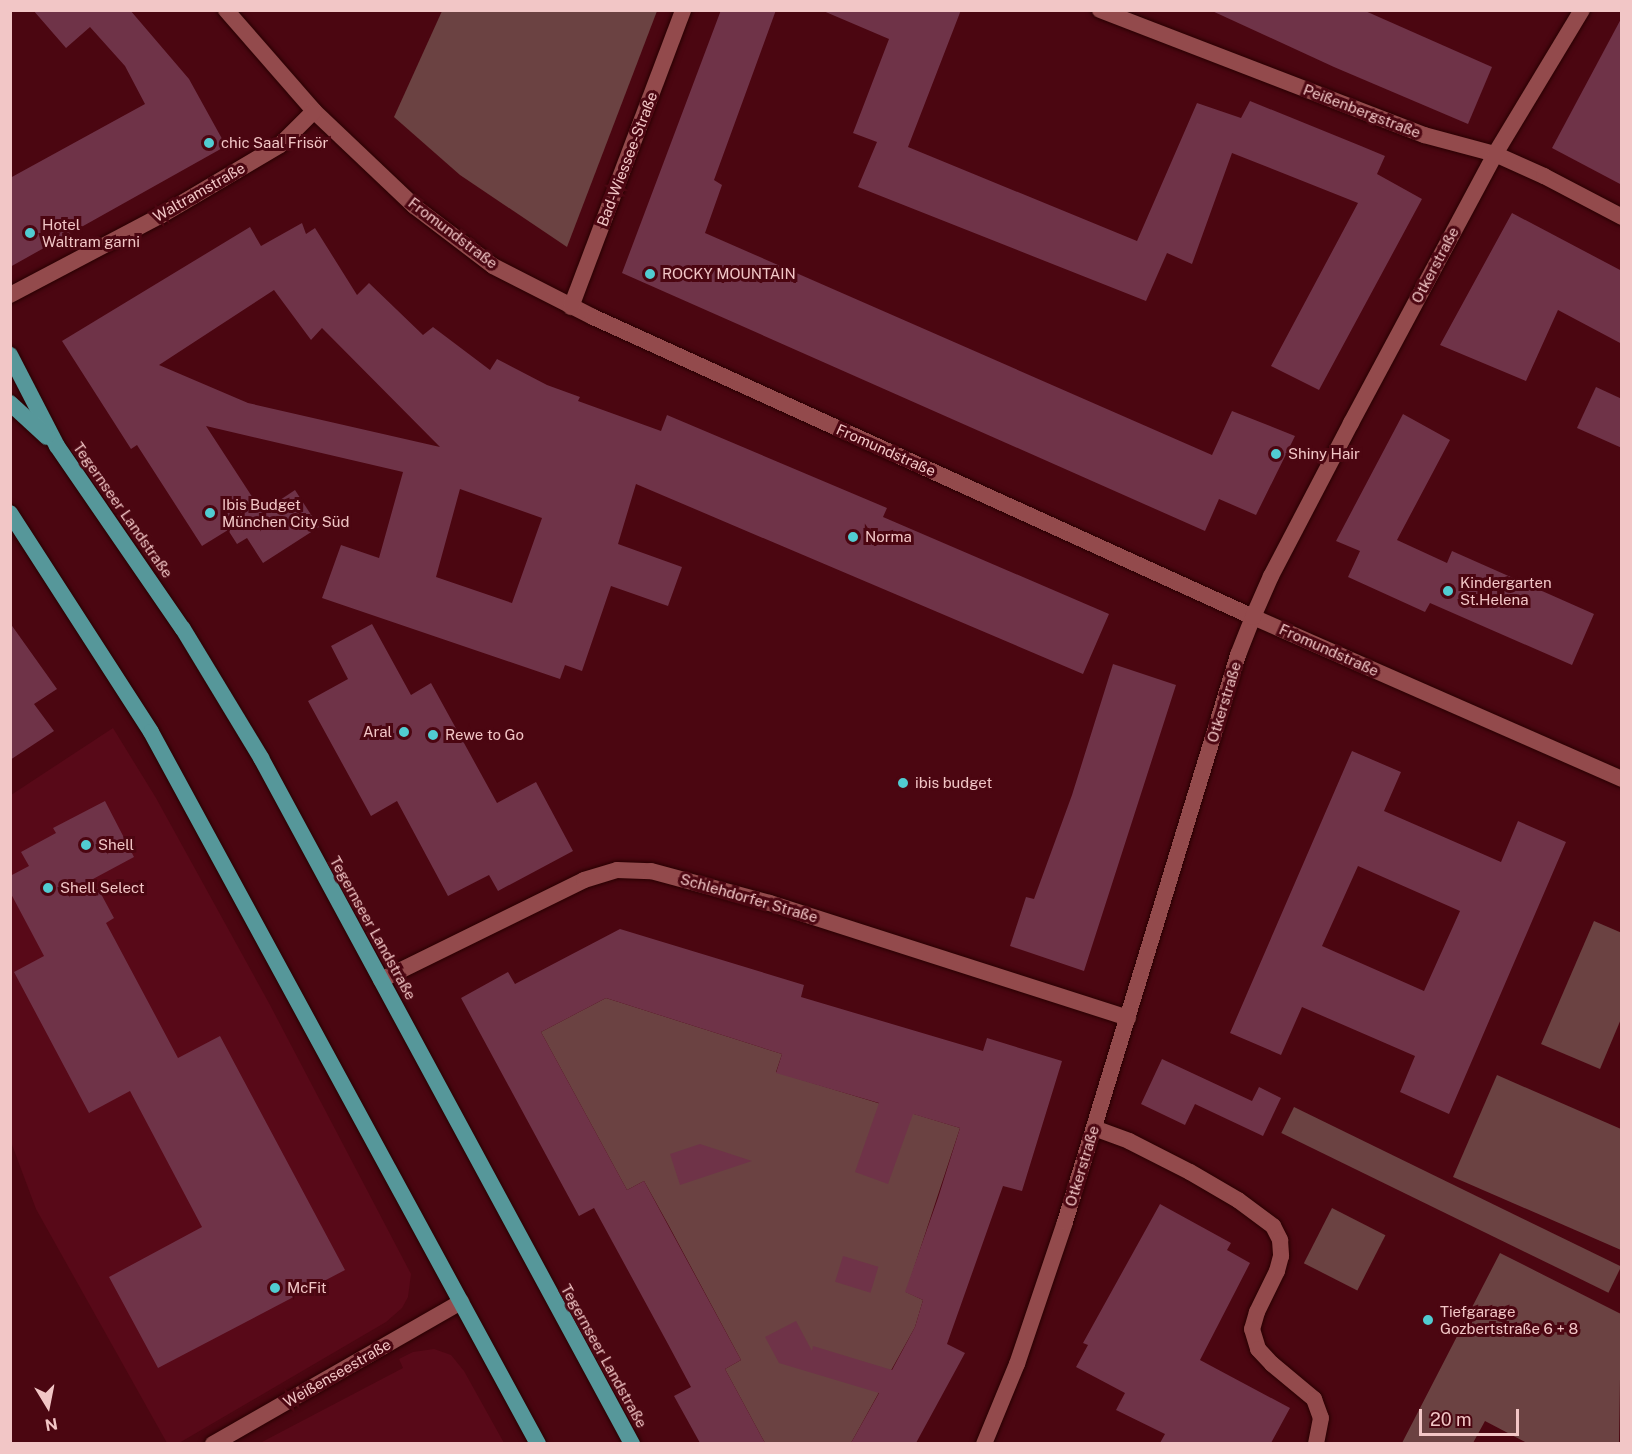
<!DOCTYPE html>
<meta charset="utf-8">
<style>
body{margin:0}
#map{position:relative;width:1632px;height:1454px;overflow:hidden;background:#4b0611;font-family:"Public Sans",sans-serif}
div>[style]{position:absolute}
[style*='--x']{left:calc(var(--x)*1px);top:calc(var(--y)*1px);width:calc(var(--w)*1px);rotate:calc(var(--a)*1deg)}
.built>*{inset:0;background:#580918}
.green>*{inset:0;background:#6b4242;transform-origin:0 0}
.building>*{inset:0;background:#6f3348;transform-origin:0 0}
.roads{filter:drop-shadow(0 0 2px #280002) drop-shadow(0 0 2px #280002)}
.service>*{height:16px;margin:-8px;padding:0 8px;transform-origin:8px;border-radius:8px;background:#934a4c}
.minor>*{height:16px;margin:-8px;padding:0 8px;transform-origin:8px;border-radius:8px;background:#934a4c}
.trunk>*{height:16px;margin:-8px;padding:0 8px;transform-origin:8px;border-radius:8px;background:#56979a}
.dots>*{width:16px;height:16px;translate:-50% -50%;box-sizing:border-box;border:3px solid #4b0611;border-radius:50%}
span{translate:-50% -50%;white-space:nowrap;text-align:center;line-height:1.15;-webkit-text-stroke:6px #4b0611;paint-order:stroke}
.street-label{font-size:15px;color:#f2c6c6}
.poi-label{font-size:15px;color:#f2c6c6}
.left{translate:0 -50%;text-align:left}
.right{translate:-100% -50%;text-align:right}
.frame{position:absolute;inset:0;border:12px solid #f2c6c6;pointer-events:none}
.north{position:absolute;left:18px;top:1376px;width:60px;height:60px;-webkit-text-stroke:4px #4b0611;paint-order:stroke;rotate:170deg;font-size:16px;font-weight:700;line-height:24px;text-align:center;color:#f2c6c6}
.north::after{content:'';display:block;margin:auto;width:21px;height:27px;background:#f2c6c6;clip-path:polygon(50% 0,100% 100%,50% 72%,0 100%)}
.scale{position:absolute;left:1419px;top:1409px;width:100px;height:27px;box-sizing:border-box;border:3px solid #f2c6c6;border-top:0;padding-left:8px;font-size:18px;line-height:21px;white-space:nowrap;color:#f2c6c6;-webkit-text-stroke:4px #4b0611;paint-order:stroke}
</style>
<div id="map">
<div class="built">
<i style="clip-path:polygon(113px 728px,156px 798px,270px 1005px,411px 1274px,408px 1297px,402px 1308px,386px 1322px,179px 1443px,167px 1443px,36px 1209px,11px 1142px,11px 795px)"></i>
<i style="clip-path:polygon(434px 1349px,451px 1355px,464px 1371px,504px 1443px,260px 1443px,403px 1368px,399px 1359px,413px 1352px)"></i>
</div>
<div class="green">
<i style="clip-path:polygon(442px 11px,657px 11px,567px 247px,460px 175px,394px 117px)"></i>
<i style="clip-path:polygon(1594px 921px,1622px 933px,1621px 1019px,1600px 1069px,1541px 1044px)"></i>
<i style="clip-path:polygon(606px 998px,782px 1054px,776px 1072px,960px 1128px,906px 1292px,923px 1300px,915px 1327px,851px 1443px,765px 1443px,725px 1369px,741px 1360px,669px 1226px,644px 1181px,627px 1190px,541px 1032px)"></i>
<i style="clip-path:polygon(1497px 1075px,1621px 1129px,1621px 1250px,1453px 1177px)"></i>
<i style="left:1294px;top:1107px;width:364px;height:29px;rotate:26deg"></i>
<i style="left:1332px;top:1208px;width:60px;height:62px;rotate:27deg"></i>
<i style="clip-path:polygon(1500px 1253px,1621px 1314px,1619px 1443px,1527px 1443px,1485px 1421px,1473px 1443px,1402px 1443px)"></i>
</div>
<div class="building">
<i style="clip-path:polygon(33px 10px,130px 10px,189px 79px,226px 146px,10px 267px,10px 178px,145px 104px,125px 66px,90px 27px,66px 48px)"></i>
<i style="clip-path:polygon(721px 10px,776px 10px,714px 180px,722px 185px,705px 233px,1212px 455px,1232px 411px,1295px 436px,1256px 515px,1219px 499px,1205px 531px,622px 273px)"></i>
<i style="clip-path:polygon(821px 10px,961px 10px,908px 147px,1137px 241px,1197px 103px,1241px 118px,1250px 101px,1361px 146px,1385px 156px,1377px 174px,1422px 199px,1319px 390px,1271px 366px,1358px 203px,1232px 153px,1192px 264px,1167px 253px,1146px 301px,858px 187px,877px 142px,853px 133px,889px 39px)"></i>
<i style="clip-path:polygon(1210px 10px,1363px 10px,1492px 67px,1468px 124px,1334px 67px)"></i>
<i style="clip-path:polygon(1622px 17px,1622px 185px,1552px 148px)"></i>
<i style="clip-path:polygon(1512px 213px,1622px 271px,1622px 344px,1558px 310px,1526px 381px,1440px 345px)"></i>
<i style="clip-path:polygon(evenodd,302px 223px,306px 234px,315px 228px,357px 295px,369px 283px,423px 335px,433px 327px,490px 370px,497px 359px,547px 385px,580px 397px,578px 401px,661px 431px,667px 415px,887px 508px,883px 517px,1109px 614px,1083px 674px,636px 484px,618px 544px,682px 567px,668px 606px,611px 586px,582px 671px,565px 665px,560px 679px,322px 598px,341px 545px,379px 558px,403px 472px,206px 426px,262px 512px,295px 490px,319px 527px,263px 563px,247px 538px,237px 544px,228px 530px,202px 546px,137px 445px,131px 449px,62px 341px,250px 227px,261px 246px,302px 223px,274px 290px,311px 340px,322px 328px,440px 447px,248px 403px,159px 365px,274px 290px,302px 223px,460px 489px,542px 518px,512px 603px,436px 577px,460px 489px)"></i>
<i style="clip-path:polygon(1596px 387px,1622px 399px,1622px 448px,1577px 428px)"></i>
<i style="clip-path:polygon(1403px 414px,1450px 440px,1397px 540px,1447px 563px,1452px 551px,1594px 614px,1572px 665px,1430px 603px,1425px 612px,1348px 577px,1360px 551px,1336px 541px)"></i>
<i style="clip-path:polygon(10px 623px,57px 689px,34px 704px,54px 731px,10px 760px)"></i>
<i style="clip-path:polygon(372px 624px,411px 695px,431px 683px,497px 803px,536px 782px,573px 851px,498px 891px,489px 875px,448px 896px,397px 801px,371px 816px,308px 701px,348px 679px,331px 646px)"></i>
<i style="clip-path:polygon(1113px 664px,1176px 685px,1084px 971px,1010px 946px,1026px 897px,1034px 899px,1072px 795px)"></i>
<i style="clip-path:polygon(evenodd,1352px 751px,1401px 772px,1384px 811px,1501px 862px,1518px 821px,1566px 842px,1449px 1114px,1400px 1092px,1415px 1056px,1302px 1007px,1281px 1055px,1230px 1033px,1352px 751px,1358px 866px,1460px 911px,1424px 991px,1322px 946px,1358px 866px)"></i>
<i style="clip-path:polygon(105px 801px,134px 857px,93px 879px,114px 918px,106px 923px,178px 1058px,220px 1036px,345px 1270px,158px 1368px,109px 1277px,202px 1227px,130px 1091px,89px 1113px,14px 972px,44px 956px,10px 892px,10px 876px,29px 866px,21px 852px,56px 833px,53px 828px)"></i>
<i style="clip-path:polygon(620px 929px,804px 985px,801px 997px,983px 1051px,987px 1038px,1062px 1061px,1022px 1191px,1003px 1186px,947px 1344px,965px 1353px,916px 1443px,851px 1443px,879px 1393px,779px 1363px,765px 1337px,796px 1321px,812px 1351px,813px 1346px,892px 1370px,915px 1327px,923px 1300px,905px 1292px,938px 1198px,960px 1128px,913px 1114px,888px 1184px,855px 1172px,879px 1103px,776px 1073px,782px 1054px,606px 998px,541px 1032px,627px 1190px,644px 1181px,741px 1360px,725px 1369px,765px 1443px,700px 1443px,674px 1396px,691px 1387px,668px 1344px,594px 1208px,579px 1216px,461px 998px,508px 972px,515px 984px)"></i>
<i style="clip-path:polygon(1162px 1059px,1252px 1101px,1259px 1087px,1281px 1098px,1263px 1136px,1195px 1104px,1185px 1125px,1141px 1104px)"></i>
<i style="clip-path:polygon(700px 1144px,752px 1161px,680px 1185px,670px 1154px)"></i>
<i style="clip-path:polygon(1160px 1204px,1231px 1243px,1227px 1250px,1250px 1263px,1200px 1360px,1290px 1408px,1271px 1443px,1160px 1443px,1165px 1434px,1116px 1410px,1125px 1393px,1076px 1367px,1088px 1345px,1083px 1343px)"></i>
<i style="left:843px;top:1256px;width:37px;height:27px;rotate:17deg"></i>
</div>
<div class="roads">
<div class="service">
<i style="--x:1094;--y:1128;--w:37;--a:20"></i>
<i style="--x:1129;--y:1141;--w:68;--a:26.9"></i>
<i style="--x:1190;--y:1172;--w:56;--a:30.3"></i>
<i style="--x:1238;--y:1200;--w:44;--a:36.6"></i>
<i style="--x:1273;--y:1226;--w:16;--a:63"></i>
<i style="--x:1280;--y:1240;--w:16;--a:86"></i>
<i style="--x:1281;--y:1256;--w:16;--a:105"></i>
<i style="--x:1277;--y:1271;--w:46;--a:116"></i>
<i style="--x:1257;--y:1312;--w:18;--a:106"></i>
<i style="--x:1252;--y:1329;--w:21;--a:73"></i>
<i style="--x:1258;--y:1349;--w:21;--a:47"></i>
<i style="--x:1272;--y:1364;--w:55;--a:39.8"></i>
<i style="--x:1314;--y:1399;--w:20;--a:70"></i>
<i style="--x:1321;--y:1418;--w:26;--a:101"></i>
</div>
<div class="minor">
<i style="--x:226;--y:10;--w:134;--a:48.9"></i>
<i style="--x:314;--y:111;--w:138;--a:43.5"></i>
<i style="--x:414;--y:206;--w:99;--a:37.2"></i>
<i style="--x:493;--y:266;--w:112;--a:27"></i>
<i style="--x:593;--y:317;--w:725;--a:24.44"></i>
<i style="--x:1253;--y:617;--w:403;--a:23.7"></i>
<i style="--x:1100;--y:10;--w:347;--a:21.1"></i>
<i style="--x:1424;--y:135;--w:73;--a:15"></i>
<i style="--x:1495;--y:154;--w:54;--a:24.2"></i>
<i style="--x:1544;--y:176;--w:88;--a:27.7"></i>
<i style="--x:10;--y:295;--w:170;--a:-27.8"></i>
<i style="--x:160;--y:216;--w:139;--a:-30.6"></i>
<i style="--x:280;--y:145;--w:48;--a:-45"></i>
<i style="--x:571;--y:307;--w:317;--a:-69.3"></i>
<i style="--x:381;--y:980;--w:226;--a:-26.2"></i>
<i style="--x:584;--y:880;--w:34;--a:-17"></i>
<i style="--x:617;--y:870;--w:34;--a:2"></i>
<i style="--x:651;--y:871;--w:123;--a:15.1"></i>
<i style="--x:770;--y:903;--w:376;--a:17.8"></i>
<i style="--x:213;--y:1444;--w:286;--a:-29.8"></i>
<i style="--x:984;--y:1444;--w:87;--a:-67.6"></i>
<i style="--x:1017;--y:1364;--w:150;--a:-71.3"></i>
<i style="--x:1065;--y:1222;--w:593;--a:-73.03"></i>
<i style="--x:1238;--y:655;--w:41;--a:-68.5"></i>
<i style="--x:1253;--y:617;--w:45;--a:-66.3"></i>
<i style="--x:1271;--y:576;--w:173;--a:-62.4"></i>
<i style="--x:1351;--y:423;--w:305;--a:-61.8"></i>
<i style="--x:1495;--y:154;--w:168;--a:-58.9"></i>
</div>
<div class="trunk">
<i style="--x:10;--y:355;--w:102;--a:62.7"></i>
<i style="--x:57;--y:446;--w:222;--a:55.5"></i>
<i style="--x:183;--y:629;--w:151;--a:58.8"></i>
<i style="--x:261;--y:758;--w:780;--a:61.59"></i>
<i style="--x:10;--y:403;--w:50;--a:42.6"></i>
<i style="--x:10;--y:513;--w:260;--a:57.2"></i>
<i style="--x:151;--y:732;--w:810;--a:61.47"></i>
</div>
</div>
<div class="dots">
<i style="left:209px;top:143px;background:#51ccd1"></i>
<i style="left:30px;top:233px;background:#51ccd1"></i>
<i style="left:650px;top:274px;background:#51ccd1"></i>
<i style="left:1276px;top:454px;background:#51ccd1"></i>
<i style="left:210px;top:513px;background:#51ccd1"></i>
<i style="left:853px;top:537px;background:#51ccd1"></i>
<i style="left:1448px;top:591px;background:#51ccd1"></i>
<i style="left:404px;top:732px;background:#51ccd1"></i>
<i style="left:433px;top:735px;background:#51ccd1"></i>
<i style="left:903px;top:783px;background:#51ccd1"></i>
<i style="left:86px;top:845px;background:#51ccd1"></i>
<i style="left:48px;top:888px;background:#51ccd1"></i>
<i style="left:275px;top:1288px;background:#51ccd1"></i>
<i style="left:1428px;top:1320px;background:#51ccd1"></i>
</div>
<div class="street-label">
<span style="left:1362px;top:111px;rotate:21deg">Peißenbergstraße</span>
<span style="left:627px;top:159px;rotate:-69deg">Bad-Wiessee-Straße</span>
<span style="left:199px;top:192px;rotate:-30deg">Waltramstraße</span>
<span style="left:453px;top:233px;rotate:37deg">Fromundstraße</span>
<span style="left:1435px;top:265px;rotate:-62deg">Otkerstraße</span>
<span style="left:886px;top:450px;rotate:24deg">Fromundstraße</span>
<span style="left:123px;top:510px;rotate:55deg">Tegernseer Landstraße</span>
<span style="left:1329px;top:650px;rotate:24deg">Fromundstraße</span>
<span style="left:1224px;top:702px;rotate:-73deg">Otkerstraße</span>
<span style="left:749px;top:898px;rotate:16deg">Schlehdorfer Straße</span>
<span style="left:373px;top:928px;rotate:61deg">Tegernseer Landstraße</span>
<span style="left:1082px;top:1166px;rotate:-73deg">Otkerstraße</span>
<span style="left:604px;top:1356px;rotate:61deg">Tegernseer Landstraße</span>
<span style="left:337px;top:1373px;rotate:-30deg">Weißenseestraße</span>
</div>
<div class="poi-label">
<span class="left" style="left:221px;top:143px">chic Saal Frisör</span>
<span class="left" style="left:42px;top:233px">Hotel<br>Waltram garni</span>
<span class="left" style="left:662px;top:274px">ROCKY MOUNTAIN</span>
<span class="left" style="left:1288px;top:454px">Shiny Hair</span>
<span class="left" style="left:222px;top:513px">Ibis Budget<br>München City Süd</span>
<span class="left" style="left:865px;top:537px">Norma</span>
<span class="left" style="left:1460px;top:591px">Kindergarten<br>St.Helena</span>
<span class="right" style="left:392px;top:732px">Aral</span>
<span class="left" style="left:445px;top:735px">Rewe to Go</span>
<span class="left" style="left:915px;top:783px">ibis budget</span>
<span class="left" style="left:98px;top:845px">Shell</span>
<span class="left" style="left:60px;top:888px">Shell Select</span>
<span class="left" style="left:287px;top:1288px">McFit</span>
<span class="left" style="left:1440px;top:1320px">Tiefgarage<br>Gozbertstraße 6 + 8</span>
</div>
<div class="frame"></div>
<div class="north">N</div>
<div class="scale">20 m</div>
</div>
